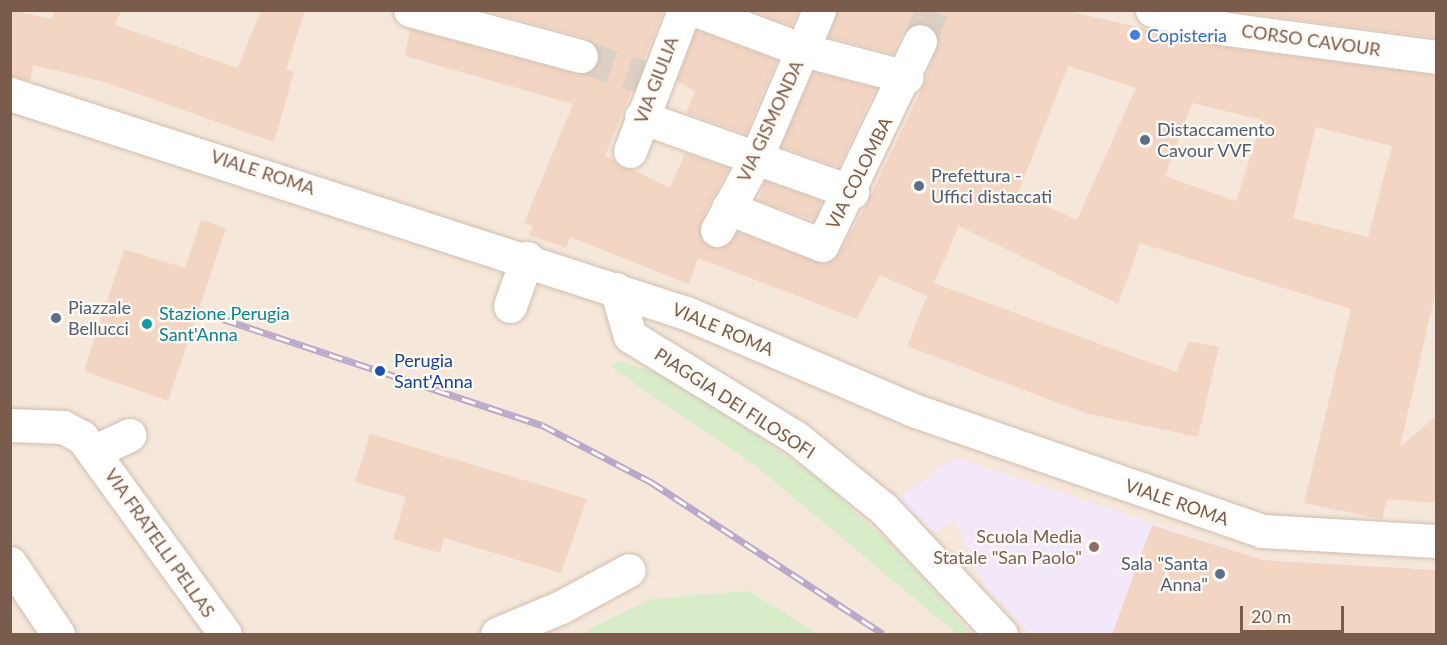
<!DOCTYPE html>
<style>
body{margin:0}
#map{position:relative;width:1447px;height:645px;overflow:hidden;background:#fdf6ec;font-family:Lato,sans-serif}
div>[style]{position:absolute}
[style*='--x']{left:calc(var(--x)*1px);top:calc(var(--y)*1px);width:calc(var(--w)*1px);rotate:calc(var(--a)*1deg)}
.residential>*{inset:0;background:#f5e8da;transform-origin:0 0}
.education>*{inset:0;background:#f3e8fa}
.green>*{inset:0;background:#d8ecc9}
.building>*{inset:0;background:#f3d5c3;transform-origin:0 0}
.minor-tunnel>*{height:33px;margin-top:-16.5px;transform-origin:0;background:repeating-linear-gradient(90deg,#dcd0c4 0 33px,transparent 0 49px)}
.roads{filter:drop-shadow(0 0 2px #d1beb0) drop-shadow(0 0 2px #d1beb0)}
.minor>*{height:33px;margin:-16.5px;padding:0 16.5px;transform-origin:16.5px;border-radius:16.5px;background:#fff}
.rail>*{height:7px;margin-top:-3.5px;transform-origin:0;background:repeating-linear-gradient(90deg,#fffaf3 0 14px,#b9a8c9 0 28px);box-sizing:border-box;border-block:2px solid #b9a8c9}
.dots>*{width:16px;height:16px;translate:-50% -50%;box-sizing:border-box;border:3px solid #fffaf3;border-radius:50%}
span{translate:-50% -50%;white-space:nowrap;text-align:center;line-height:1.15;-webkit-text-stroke:4.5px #fffaf3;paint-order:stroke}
.shop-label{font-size:18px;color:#366cbe}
.left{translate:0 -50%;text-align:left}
.street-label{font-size:18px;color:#7a5c4d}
.service-label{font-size:18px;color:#4e5e75}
.right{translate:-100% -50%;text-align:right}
.culture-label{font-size:18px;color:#0d838f}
.transit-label{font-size:18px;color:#164399}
.education-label{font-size:18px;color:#785e54}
.frame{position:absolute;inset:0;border:12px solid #7a5c4d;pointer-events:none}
.scale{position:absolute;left:1240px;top:606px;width:104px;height:27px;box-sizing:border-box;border:3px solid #7a5c4d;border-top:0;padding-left:8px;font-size:18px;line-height:21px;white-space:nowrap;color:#7a5c4d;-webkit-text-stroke:4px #fffaf3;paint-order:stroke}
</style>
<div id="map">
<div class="residential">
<i style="left:11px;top:11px;width:1425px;height:623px"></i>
</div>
<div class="education">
<i style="clip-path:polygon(955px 457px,1263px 560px,1436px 569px,1436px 634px,1029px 634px,983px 583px,954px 520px,935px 533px,898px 499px)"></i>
</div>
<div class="green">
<i style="clip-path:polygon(617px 361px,671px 376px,818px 478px,902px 555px,972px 634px,957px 634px,758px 468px,611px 367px)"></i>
<i style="clip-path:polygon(749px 591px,818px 634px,579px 634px,651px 599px)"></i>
</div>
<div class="building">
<i style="clip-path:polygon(10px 10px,52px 19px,55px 10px,121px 10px,115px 25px,238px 68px,261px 10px,305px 10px,286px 70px,294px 72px,274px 142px,104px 82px,33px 65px,30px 81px,10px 76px)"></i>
<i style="clip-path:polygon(evenodd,484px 10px,664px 10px,605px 156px,670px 188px,685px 153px,729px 168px,701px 221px,701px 240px,718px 249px,737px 232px,824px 264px,839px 254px,869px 199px,925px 82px,939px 40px,935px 30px,919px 22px,903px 32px,893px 54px,828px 37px,837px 10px,1064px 10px,1228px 48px,1437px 75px,1437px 286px,1400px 447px,1437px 415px,1437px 503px,1387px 499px,1382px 519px,1304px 503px,1351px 309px,1140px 243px,1118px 304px,959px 226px,934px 283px,1176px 372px,1189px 341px,1219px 347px,1198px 437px,1085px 413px,907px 346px,927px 296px,880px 275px,857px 319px,698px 258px,689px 284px,570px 237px,566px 248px,529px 235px,533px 226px,524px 223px,573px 104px,405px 56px,410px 29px,577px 74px,594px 70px,599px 52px,586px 38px,484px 10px,1068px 66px,1136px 88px,1077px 220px,1018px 193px,1068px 66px,484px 10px,1192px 103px,1262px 120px,1236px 201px,1165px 176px,1192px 103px,484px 10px,1316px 127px,1392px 146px,1368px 237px,1293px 218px,1316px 127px)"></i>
<i style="clip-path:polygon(751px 10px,798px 10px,792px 26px)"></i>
<i style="clip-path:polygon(1240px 10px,1437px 10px,1437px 38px,1239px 12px)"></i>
<i style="clip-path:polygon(696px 30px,777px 60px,746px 134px,686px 113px,695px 91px,677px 81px)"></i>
<i style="clip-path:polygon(813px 72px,876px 88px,839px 167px,781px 147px)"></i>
<i style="left:765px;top:181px;width:60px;height:21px;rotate:19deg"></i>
<i style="clip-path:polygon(201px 220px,226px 228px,168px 401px,84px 371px,124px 249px,185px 268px)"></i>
<i style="clip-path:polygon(370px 434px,587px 499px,561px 573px,444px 538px,440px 553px,393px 539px,406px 497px,355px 482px)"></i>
<i style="clip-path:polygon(1152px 525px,1263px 560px,1437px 570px,1437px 634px,1112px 634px)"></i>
</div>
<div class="minor-tunnel">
<i style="--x:920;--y:41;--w:33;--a:-69"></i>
<i style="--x:581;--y:56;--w:63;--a:18.4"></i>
</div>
<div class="roads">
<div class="minor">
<i style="--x:410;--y:10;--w:177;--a:15.1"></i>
<i style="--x:696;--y:10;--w:114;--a:20.5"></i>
<i style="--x:803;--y:50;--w:107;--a:14.6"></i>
<i style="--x:1152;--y:10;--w:77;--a:14.2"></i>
<i style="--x:1227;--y:29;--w:211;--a:7.6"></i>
<i style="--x:10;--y:94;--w:711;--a:17.95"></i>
<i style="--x:686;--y:313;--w:247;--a:23.1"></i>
<i style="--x:913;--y:410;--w:369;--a:19.1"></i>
<i style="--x:1262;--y:531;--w:174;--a:3.3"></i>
<i style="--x:641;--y:117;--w:224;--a:19.6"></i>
<i style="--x:630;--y:151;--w:151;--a:-69"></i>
<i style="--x:728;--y:208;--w:101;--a:21.5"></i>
<i style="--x:822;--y:245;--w:226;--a:-64.3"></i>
<i style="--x:717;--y:230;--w:82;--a:-61.6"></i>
<i style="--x:756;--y:158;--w:161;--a:-66.9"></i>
<i style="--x:616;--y:289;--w:49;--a:73.4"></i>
<i style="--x:630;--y:336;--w:193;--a:31.5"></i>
<i style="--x:795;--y:437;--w:114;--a:39"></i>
<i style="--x:884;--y:509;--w:171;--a:46.9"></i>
<i style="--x:510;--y:306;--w:51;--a:-70.5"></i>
<i style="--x:10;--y:425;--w:53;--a:2.2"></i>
<i style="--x:63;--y:427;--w:21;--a:28"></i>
<i style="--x:82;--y:437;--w:243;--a:54"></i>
<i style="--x:95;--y:451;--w:38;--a:-25"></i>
<i style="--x:10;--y:563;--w:86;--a:55.9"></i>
<i style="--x:497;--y:634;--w:69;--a:-22.9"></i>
<i style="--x:561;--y:607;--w:77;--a:-28.6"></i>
</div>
</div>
<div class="rail">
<i style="--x:223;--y:319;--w:336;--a:18.4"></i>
<i style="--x:542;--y:425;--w:123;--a:27.6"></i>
<i style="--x:651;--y:482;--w:277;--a:33.2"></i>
</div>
<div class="dots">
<i style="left:1135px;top:35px;background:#3f7fe0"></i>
<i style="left:1145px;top:140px;background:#5c6f8a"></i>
<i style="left:919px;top:186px;background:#5c6f8a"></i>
<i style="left:56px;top:318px;background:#5c6f8a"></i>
<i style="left:147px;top:324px;background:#0f9aa8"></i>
<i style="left:380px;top:371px;background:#1a4fb4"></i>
<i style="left:1094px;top:547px;background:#8d6e63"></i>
<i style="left:1220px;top:574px;background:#5c6f8a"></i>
</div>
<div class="shop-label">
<span class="left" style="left:1147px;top:35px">Copisteria</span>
</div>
<div class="street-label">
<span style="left:1311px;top:40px;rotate:8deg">CORSO CAVOUR</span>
<span style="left:656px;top:80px;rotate:-69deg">VIA GIULIA</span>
<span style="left:770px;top:121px;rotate:-65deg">VIA GISMONDA</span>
<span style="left:263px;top:172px;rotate:18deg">VIALE ROMA</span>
<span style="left:859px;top:173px;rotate:-63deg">VIA COLOMBA</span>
<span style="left:723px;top:329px;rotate:23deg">VIALE ROMA</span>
<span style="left:735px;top:403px;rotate:33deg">PIAGGIA DEI FILOSOFI</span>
<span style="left:1177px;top:502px;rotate:19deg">VIALE ROMA</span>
<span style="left:160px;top:543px;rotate:55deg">VIA FRATELLI PELLAS</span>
</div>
<div class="service-label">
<span class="left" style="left:1157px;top:140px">Distaccamento<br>Cavour VVF</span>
<span class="left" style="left:931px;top:186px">Prefettura -<br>Uffici distaccati</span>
<span class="left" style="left:68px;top:318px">Piazzale<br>Bellucci</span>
<span class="right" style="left:1208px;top:574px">Sala "Santa<br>Anna"</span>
</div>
<div class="culture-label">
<span class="left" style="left:159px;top:324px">Stazione Perugia<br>Sant'Anna</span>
</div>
<div class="transit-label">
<span class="left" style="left:394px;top:371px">Perugia<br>Sant'Anna</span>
</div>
<div class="education-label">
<span class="right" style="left:1082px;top:547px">Scuola Media<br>Statale "San Paolo"</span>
</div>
<div class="frame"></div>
<div class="scale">20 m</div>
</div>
